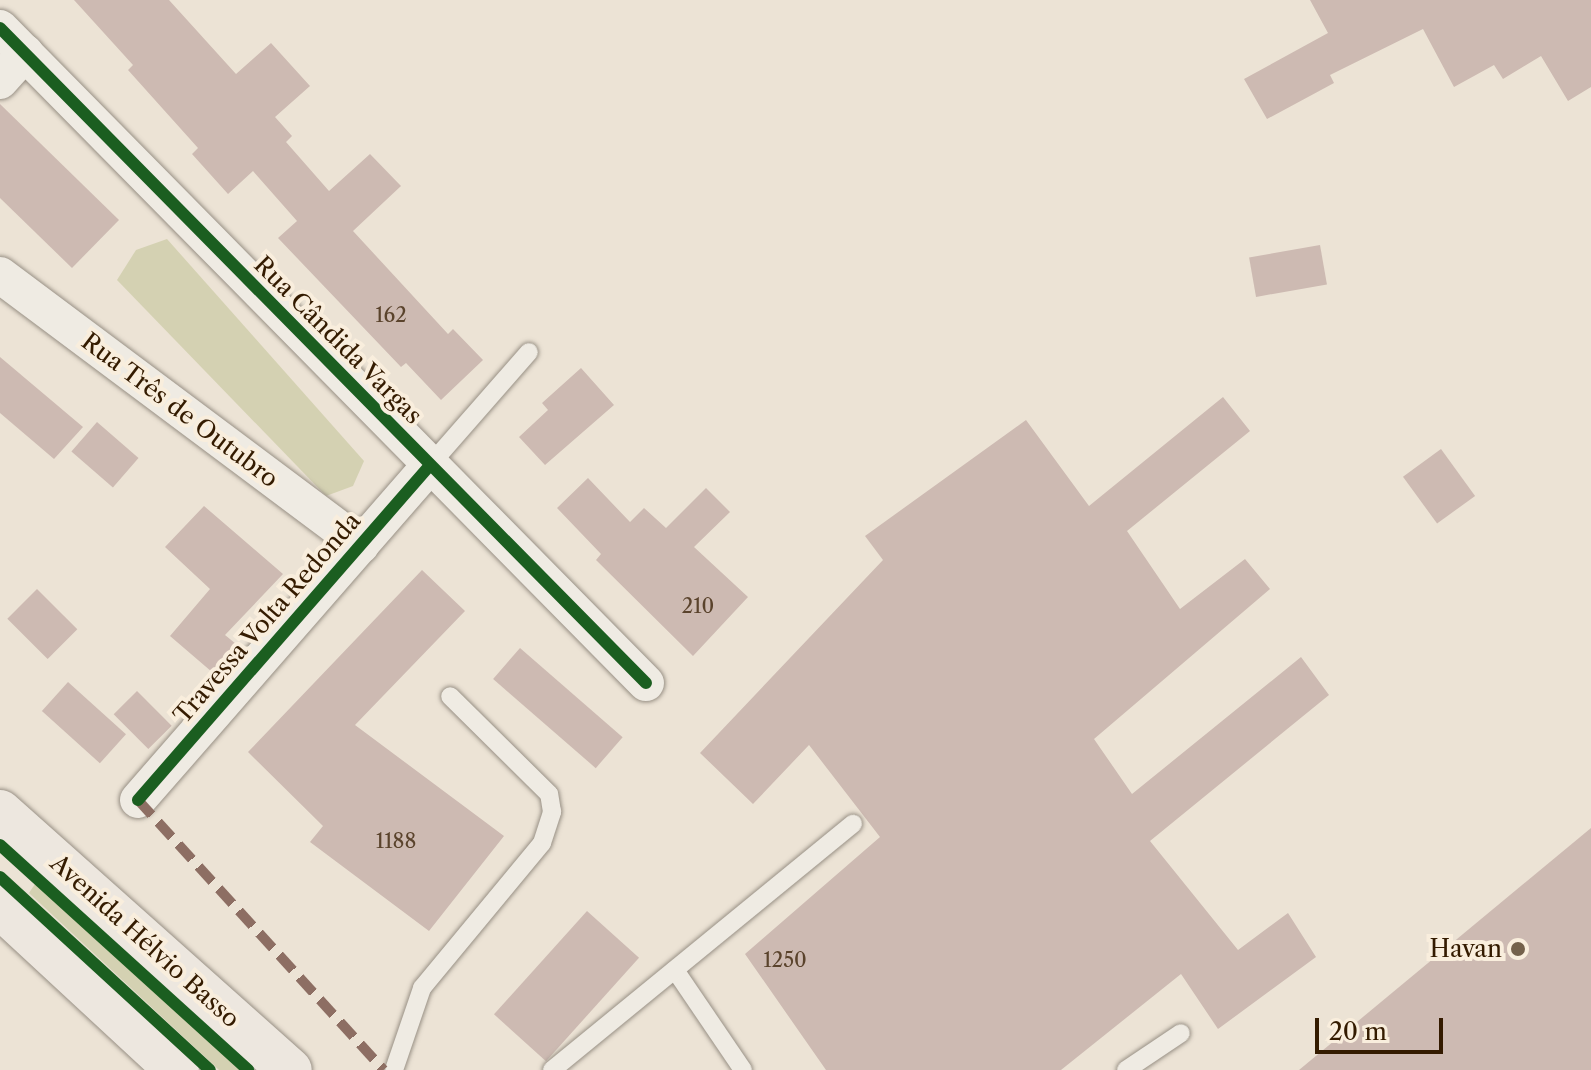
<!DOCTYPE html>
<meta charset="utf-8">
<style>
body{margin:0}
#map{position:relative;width:1591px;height:1070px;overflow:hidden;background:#ece3d5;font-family:"Libre Caslon Text",serif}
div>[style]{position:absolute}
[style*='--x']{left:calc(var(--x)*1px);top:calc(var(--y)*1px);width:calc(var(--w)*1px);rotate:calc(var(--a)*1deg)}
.green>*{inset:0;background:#d4d1b2}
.building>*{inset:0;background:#cdbab2;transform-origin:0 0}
.roads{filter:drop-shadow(0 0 2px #989085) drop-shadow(0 0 2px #989085)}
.service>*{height:18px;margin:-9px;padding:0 9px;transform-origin:9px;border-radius:9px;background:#efebe3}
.minor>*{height:36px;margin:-18px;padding:0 18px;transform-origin:18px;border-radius:18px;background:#efebe3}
.primary>*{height:44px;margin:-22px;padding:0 22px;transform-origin:22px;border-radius:22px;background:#ede7df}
.quiet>*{height:10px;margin-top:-5px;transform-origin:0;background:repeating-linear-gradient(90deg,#8d6e63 0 20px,transparent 0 30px)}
.cycleway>*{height:12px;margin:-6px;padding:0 6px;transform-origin:6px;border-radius:6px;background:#1b5e20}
.dots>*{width:22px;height:22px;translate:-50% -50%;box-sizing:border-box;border:4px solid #f9eedd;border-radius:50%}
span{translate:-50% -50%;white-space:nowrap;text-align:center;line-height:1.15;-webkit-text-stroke:8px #f9eedd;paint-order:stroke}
.number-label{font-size:20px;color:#5a432c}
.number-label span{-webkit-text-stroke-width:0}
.street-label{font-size:24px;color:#341b00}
.poi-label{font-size:24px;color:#341b00}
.right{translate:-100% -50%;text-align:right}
.scale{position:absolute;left:1315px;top:1018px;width:128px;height:36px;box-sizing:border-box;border:4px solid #341b00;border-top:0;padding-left:10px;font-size:24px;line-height:28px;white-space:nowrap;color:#341b00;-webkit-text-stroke:6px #f9eedd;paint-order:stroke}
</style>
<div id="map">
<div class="green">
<i style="clip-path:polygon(167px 239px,364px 461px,353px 486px,326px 496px,117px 280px,136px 250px)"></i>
<i style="clip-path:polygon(35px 884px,106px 944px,240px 1070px,219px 1070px,29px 893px)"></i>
</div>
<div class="building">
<i style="clip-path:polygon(74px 0,169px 0,236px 74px,271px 43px,310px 86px,275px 117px,292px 136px,286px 142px,329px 191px,370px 154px,401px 186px,353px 231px,448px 334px,453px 329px,483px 360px,441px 400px,406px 363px,401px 367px,278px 238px,297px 221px,253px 171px,228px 194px,192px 154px,198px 148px,128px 70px,133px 65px)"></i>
<i style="clip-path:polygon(1310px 0,1591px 0,1591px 87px,1568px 101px,1541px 56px,1503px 79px,1494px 65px,1454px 87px,1423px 29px,1330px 75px,1334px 83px,1267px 119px,1244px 79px,1328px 33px)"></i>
<i style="clip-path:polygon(0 104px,119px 220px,72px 268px,0 198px)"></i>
<i style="left:1320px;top:245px;width:40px;height:72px;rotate:80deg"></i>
<i style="clip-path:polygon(0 357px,83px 427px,54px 459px,0 413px)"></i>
<i style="clip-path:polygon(581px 368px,614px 405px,545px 465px,519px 437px,548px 410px,542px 403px)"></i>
<i style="clip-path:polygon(1223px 397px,1250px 431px,1127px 531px,1180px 609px,1245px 559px,1270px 589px,1094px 739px,1132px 794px,1301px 657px,1329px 695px,1150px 841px,1238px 950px,1288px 913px,1316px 957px,1218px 1029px,1181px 974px,1061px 1070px,826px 1070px,745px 954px,880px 837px,809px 745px,753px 804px,700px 753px,883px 560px,865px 536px,1026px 420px,1089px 506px)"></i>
<i style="left:97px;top:422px;width:55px;height:39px;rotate:41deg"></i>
<i style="left:1441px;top:449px;width:58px;height:47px;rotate:54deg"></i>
<i style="clip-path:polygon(588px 478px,630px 522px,644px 508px,666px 528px,706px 488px,730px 512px,694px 547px,748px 597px,693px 656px,596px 560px,601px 554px,557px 508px)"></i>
<i style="clip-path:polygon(204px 506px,283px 574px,225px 635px,236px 644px,212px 672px,170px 636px,210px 589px,165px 547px)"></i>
<i style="clip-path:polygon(422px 570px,465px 611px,355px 725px,504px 836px,429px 931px,310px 842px,323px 826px,248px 752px)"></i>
<i style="left:37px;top:589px;width:57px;height:42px;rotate:45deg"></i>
<i style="left:520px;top:648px;width:136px;height:41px;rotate:41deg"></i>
<i style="left:68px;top:682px;width:78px;height:39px;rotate:42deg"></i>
<i style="left:137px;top:691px;width:49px;height:33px;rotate:45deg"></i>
<i style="clip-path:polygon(1591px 828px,1591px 1070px,1299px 1070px)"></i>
<i style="left:587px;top:911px;width:70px;height:139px;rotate:42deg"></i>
</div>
<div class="roads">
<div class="service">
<i style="--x:430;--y:465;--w:150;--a:-48.8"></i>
<i style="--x:675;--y:970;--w:121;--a:55.8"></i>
<i style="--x:394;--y:1070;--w:87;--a:-71.1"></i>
<i style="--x:422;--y:988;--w:188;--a:-50.4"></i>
<i style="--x:542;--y:843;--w:33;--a:-72"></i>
<i style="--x:552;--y:812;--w:18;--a:-99"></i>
<i style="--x:549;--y:794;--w:139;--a:-135.3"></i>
<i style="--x:552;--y:1070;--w:389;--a:-39.3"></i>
<i style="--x:1126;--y:1070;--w:66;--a:-33.9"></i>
</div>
<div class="minor">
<i style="--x:0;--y:28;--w:920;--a:45.4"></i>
<i style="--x:0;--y:81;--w:38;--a:-48"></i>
<i style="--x:0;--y:275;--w:451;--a:36.8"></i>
<i style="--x:138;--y:800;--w:444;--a:-48.9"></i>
</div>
<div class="primary">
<i style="--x:0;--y:812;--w:388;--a:41.7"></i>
<i style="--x:0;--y:906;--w:241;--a:42.8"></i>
</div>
</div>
<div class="quiet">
<i style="--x:138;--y:800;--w:365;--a:47.7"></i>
</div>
<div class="cycleway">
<i style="--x:0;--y:28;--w:920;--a:45.4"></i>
<i style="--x:138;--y:800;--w:444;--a:-48.9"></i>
<i style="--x:0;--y:845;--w:335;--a:42.2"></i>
<i style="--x:0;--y:877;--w:285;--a:42.6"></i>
</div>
<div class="dots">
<i style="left:1518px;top:949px;background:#74614b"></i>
</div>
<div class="number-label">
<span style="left:391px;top:315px">162</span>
<span style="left:698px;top:606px">210</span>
<span style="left:396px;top:841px">1188</span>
<span style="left:785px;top:960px">1250</span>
</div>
<div class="street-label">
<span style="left:338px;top:340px;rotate:45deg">Rua Cândida Vargas</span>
<span style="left:180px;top:410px;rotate:37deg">Rua Três de Outubro</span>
<span style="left:267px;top:618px;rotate:-49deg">Travessa Volta Redonda</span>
<span style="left:145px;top:941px;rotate:42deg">Avenida Hélvio Basso</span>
</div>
<div class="poi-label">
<span class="right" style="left:1502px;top:949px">Havan</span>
</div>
<div class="scale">20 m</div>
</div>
